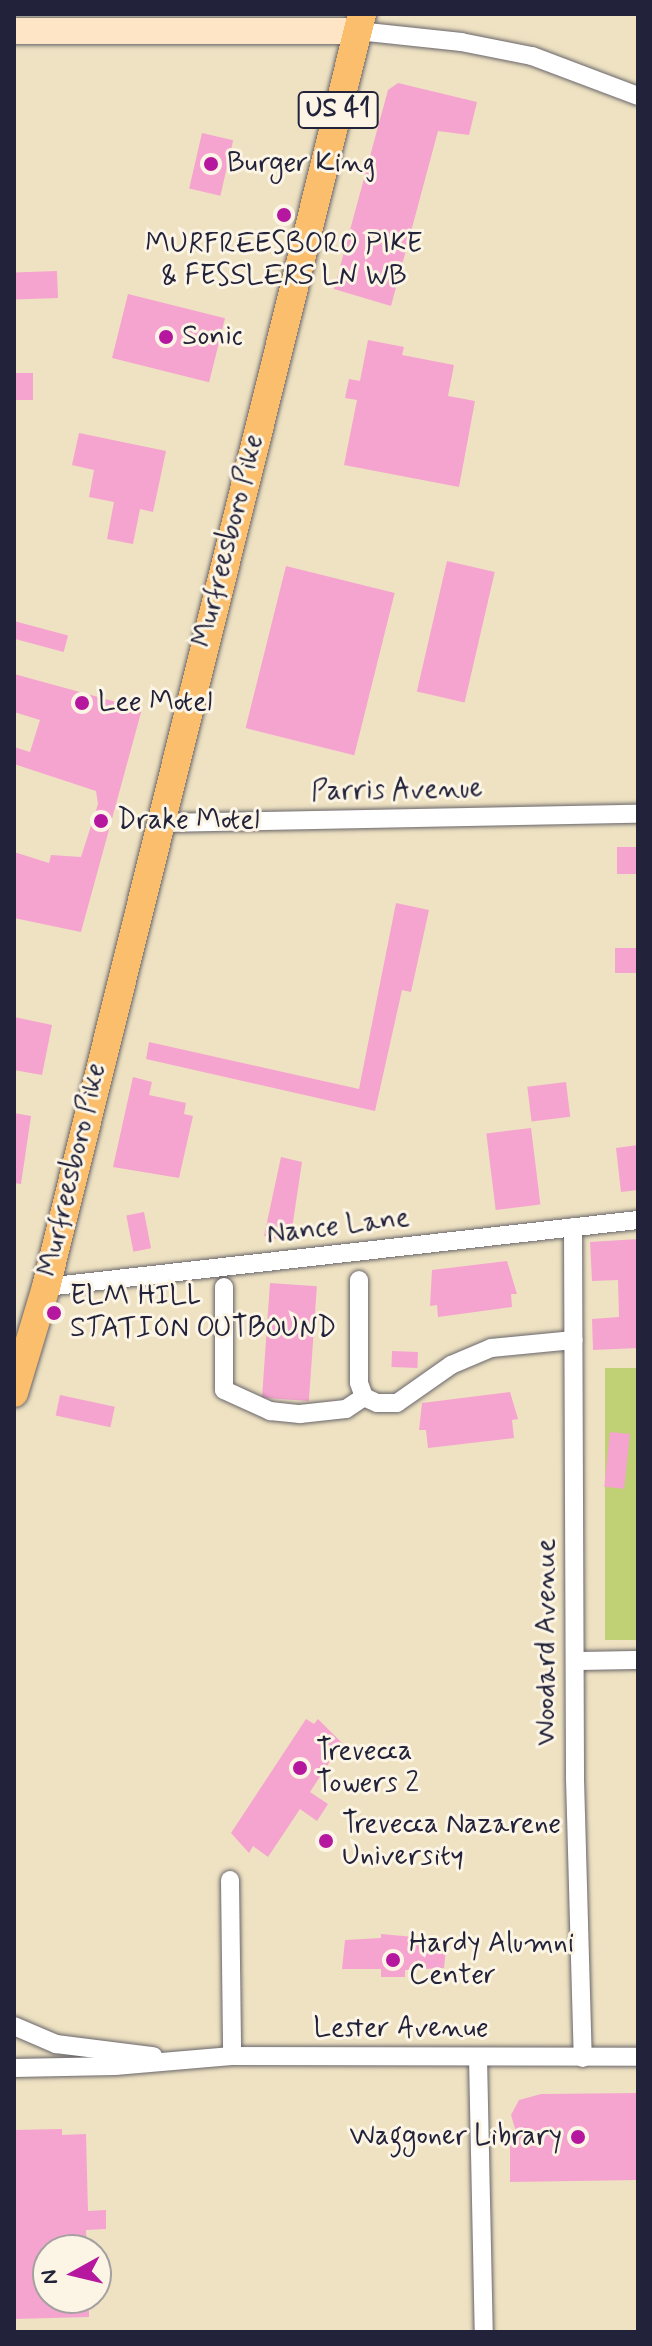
<!DOCTYPE html>
<style>
body{margin:0}
#map{position:relative;width:652px;height:2346px;overflow:hidden;background:#eee2c2;font-family:Mynerve,sans-serif}
div>[style]{position:absolute}
[style*='--x']{left:calc(var(--x)*1px);top:calc(var(--y)*1px);width:calc(var(--w)*1px);rotate:calc(var(--a)*1deg)}
.green>*{inset:0;background:#bfd174;transform-origin:0 0}
.building>*{inset:0;background:#f5a4cf;transform-origin:0 0}
.roads{filter:drop-shadow(0 0 2px #69656a) drop-shadow(0 0 2px #69656a)}
.street>*{height:18px;margin:-9px;padding:0 9px;transform-origin:9px;border-radius:9px;background:#fff}
.secondary>*{height:26px;margin:-13px;padding:0 13px;transform-origin:13px;border-radius:13px;background:#fde5c5}
.primary>*{height:28px;margin:-14px;padding:0 14px;transform-origin:14px;border-radius:14px;background:#fabe6d}
.dots>*{width:22px;height:22px;translate:-50% -50%;box-sizing:border-box;border:4px solid #fcf5e5;border-radius:50%}
span{translate:-50% -50%;white-space:nowrap;text-align:center;line-height:1.15;-webkit-text-stroke:6px #fcf5e5;paint-order:stroke}
.shield-label span{padding:2px 6px;background:#fcf5e5;border:2px solid;border-radius:6px;-webkit-text-stroke-width:0}
.shield-label{font-size:26px;color:#22223b;font-weight:700}
.poi-label{font-size:28px;color:#22223b}
.left{translate:0 -50%;text-align:left}
.right{translate:-100% -50%;text-align:right}
.street-label{font-size:28px;color:#22223b}
.frame{position:absolute;inset:0;border:16px solid #22223b;pointer-events:none}
.north{position:absolute;left:32px;top:2234px;width:80px;height:80px;box-sizing:border-box;background:#fcf5e5;border:2px solid #a5a1a1;border-radius:50%;rotate:262deg;font-size:22px;font-weight:700;line-height:32px;text-align:center;color:#22223b}
.north::after{content:'';display:block;margin:auto;width:28px;height:36px;background:#b5179e;clip-path:polygon(50% 0,100% 100%,50% 72%,0 100%)}
</style>
<div id="map">
<div class="green">
<i style="left:638px;top:1368px;width:272px;height:33px;rotate:90deg"></i>
</div>
<div class="building">
<i style="clip-path:polygon(398px 83px,477px 102px,469px 135px,438px 131px,391px 306px,334px 289px,388px 90px)"></i>
<i style="left:202px;top:133px;width:32px;height:57px;rotate:13deg"></i>
<i style="left:57px;top:271px;width:27px;height:43px;rotate:88deg"></i>
<i style="left:128px;top:294px;width:100px;height:66px;rotate:14deg"></i>
<i style="clip-path:polygon(368px 340px,404px 347px,402px 355px,454px 365px,448px 396px,475px 401px,459px 487px,344px 465px,357px 400px,345px 398px,349px 379px,360px 381px)"></i>
<i style="left:14px;top:373px;width:19px;height:27px"></i>
<i style="clip-path:polygon(79px 433px,166px 451px,153px 512px,140px 509px,133px 544px,107px 539px,114px 502px,89px 497px,94px 470px,72px 465px)"></i>
<i style="left:447px;top:561px;width:49px;height:134px;rotate:13deg"></i>
<i style="left:286px;top:566px;width:112px;height:167px;rotate:14deg"></i>
<i style="left:14px;top:621px;width:56px;height:17px;rotate:15deg"></i>
<i style="clip-path:polygon(14px 674px,142px 709px,81px 932px,14px 918px,14px 852px,49px 863px,51px 855px,81px 857px,98px 804px,96px 791px,14px 764px,14px 747px,30px 752px,40px 720px,14px 712px)"></i>
<i style="left:638px;top:847px;width:27px;height:21px;rotate:90deg"></i>
<i style="clip-path:polygon(396px 903px,429px 910px,411px 992px,402px 990px,375px 1111px,146px 1059px,149px 1042px,359px 1089px)"></i>
<i style="left:615px;top:948px;width:23px;height:25px"></i>
<i style="clip-path:polygon(14px 1017px,52px 1025px,42px 1075px,14px 1070px)"></i>
<i style="clip-path:polygon(133px 1077px,152px 1082px,149px 1095px,186px 1103px,184px 1114px,193px 1116px,179px 1178px,113px 1167px)"></i>
<i style="left:566px;top:1082px;width:35px;height:39px;rotate:83deg"></i>
<i style="clip-path:polygon(14px 1113px,31px 1116px,21px 1184px,14px 1183px)"></i>
<i style="left:531px;top:1128px;width:77px;height:45px;rotate:83deg"></i>
<i style="clip-path:polygon(638px 1145px,638px 1190px,621px 1192px,616px 1148px)"></i>
<i style="clip-path:polygon(281px 1157px,302px 1162px,290px 1242px,264px 1236px)"></i>
<i style="left:144px;top:1212px;width:37px;height:18px;rotate:79deg"></i>
<i style="clip-path:polygon(638px 1239px,638px 1348px,593px 1350px,592px 1319px,619px 1317px,618px 1280px,592px 1281px,590px 1242px)"></i>
<i style="clip-path:polygon(507px 1261px,517px 1294px,511px 1294px,512px 1307px,438px 1317px,437px 1305px,430px 1306px,432px 1270px)"></i>
<i style="left:270px;top:1283px;width:47px;height:115px;rotate:4deg"></i>
<i style="left:392px;top:1351px;width:26px;height:16px;rotate:2deg"></i>
<i style="clip-path:polygon(510px 1392px,518px 1419px,512px 1420px,514px 1438px,428px 1448px,426px 1430px,419px 1430px,422px 1403px)"></i>
<i style="left:60px;top:1395px;width:56px;height:21px;rotate:12deg"></i>
<i style="left:610px;top:1432px;width:20px;height:55px;rotate:6deg"></i>
<i style="clip-path:polygon(306px 1719px,314px 1724px,318px 1719px,342px 1743px,310px 1792px,328px 1804px,317px 1821px,300px 1809px,268px 1857px,253px 1846px,249px 1853px,231px 1833px)"></i>
<i style="clip-path:polygon(381px 1934px,447px 1940px,444px 1968px,405px 1970px,405px 1977px,381px 1977px,381px 1969px,342px 1969px,345px 1940px,381px 1938px)"></i>
<i style="clip-path:polygon(638px 2093px,638px 2180px,510px 2182px,510px 2142px,519px 2142px,511px 2115px,519px 2100px,541px 2094px)"></i>
<i style="clip-path:polygon(62px 2129px,62px 2135px,86px 2134px,88px 2211px,106px 2210px,106px 2229px,86px 2230px,87px 2250px,48px 2250px,48px 2298px,89px 2298px,89px 2317px,14px 2319px,14px 2130px)"></i>
</div>
<div class="roads">
<div class="street">
<i style="--x:358;--y:31;--w:104;--a:6.1"></i>
<i style="--x:461;--y:42;--w:72;--a:11.2"></i>
<i style="--x:532;--y:56;--w:113;--a:20.7"></i>
<i style="--x:158;--y:823;--w:480;--a:-1.1"></i>
<i style="--x:573;--y:1227;--w:552;--a:89.79"></i>
<i style="--x:575;--y:1779;--w:279;--a:88.4"></i>
<i style="--x:359;--y:1280;--w:103;--a:90"></i>
<i style="--x:359;--y:1383;--w:15;--a:70"></i>
<i style="--x:364;--y:1397;--w:14;--a:25"></i>
<i style="--x:377;--y:1403;--w:20;--a:0"></i>
<i style="--x:397;--y:1403;--w:66;--a:-35.1"></i>
<i style="--x:451;--y:1365;--w:43;--a:-23"></i>
<i style="--x:491;--y:1348;--w:83;--a:-5.5"></i>
<i style="--x:46;--y:1287;--w:596;--a:-6.46"></i>
<i style="--x:224;--y:1287;--w:103;--a:90"></i>
<i style="--x:224;--y:1390;--w:51;--a:24.5"></i>
<i style="--x:270;--y:1411;--w:30;--a:6"></i>
<i style="--x:300;--y:1414;--w:46;--a:-6.2"></i>
<i style="--x:346;--y:1409;--w:22;--a:-34"></i>
<i style="--x:575;--y:1661;--w:63;--a:-0.9"></i>
<i style="--x:230;--y:1880;--w:176;--a:89.3"></i>
<i style="--x:14;--y:2026;--w:46;--a:23.2"></i>
<i style="--x:56;--y:2044;--w:98;--a:7.1"></i>
<i style="--x:478;--y:2057;--w:275;--a:88.8"></i>
<i style="--x:14;--y:2068;--w:101;--a:-1.1"></i>
<i style="--x:115;--y:2066;--w:117;--a:-4.9"></i>
<i style="--x:232;--y:2056;--w:406;--a:0.1"></i>
</div>
<div class="secondary">
<i style="--x:14;--y:31;--w:344;--a:0"></i>
</div>
<div class="primary">
<i style="--x:14;--y:1393;--w:111;--a:-73.2"></i>
<i style="--x:46;--y:1287;--w:1312;--a:-76.06"></i>
</div>
</div>
<div class="dots">
<i style="left:211px;top:164px;background:#b5179e"></i>
<i style="left:284px;top:215px;background:#b5179e"></i>
<i style="left:166px;top:337px;background:#b5179e"></i>
<i style="left:82px;top:703px;background:#b5179e"></i>
<i style="left:101px;top:821px;background:#b5179e"></i>
<i style="left:54px;top:1313px;background:#b5179e"></i>
<i style="left:300px;top:1768px;background:#b5179e"></i>
<i style="left:326px;top:1841px;background:#b5179e"></i>
<i style="left:393px;top:1960px;background:#b5179e"></i>
<i style="left:578px;top:2137px;background:#b5179e"></i>
</div>
<div class="shield-label">
<span style="left:338px;top:110px">US 41</span>
</div>
<div class="poi-label">
<span class="left" style="left:227px;top:164px">Burger King</span>
<span style="left:284px;top:261px">MURFREESBORO PIKE<br>&amp; FESSLERS LN WB</span>
<span class="left" style="left:182px;top:337px">Sonic</span>
<span class="left" style="left:98px;top:703px">Lee Motel</span>
<span class="left" style="left:117px;top:821px">Drake Motel</span>
<span class="left" style="left:70px;top:1313px">ELM HILL<br>STATION OUTBOUND</span>
<span class="left" style="left:316px;top:1768px">Trevecca<br>Towers 2</span>
<span class="left" style="left:342px;top:1841px">Trevecca Nazarene<br>University</span>
<span class="left" style="left:409px;top:1960px">Hardy Alumni<br>Center</span>
<span class="right" style="left:562px;top:2137px">Waggoner Library</span>
</div>
<div class="street-label">
<span style="left:229px;top:541px;rotate:-76deg">Murfreesboro Pike</span>
<span style="left:397px;top:791px;rotate:-1deg">Parris Avenue</span>
<span style="left:73px;top:1170px;rotate:-77deg">Murfreesboro Pike</span>
<span style="left:338px;top:1227px;rotate:-7deg">Nance Lane</span>
<span style="left:547px;top:1642px;rotate:-90deg">Woodard Avenue</span>
<span style="left:401px;top:2029px">Lester Avenue</span>
</div>
<div class="frame"></div>
<div class="north">N</div>
</div>
